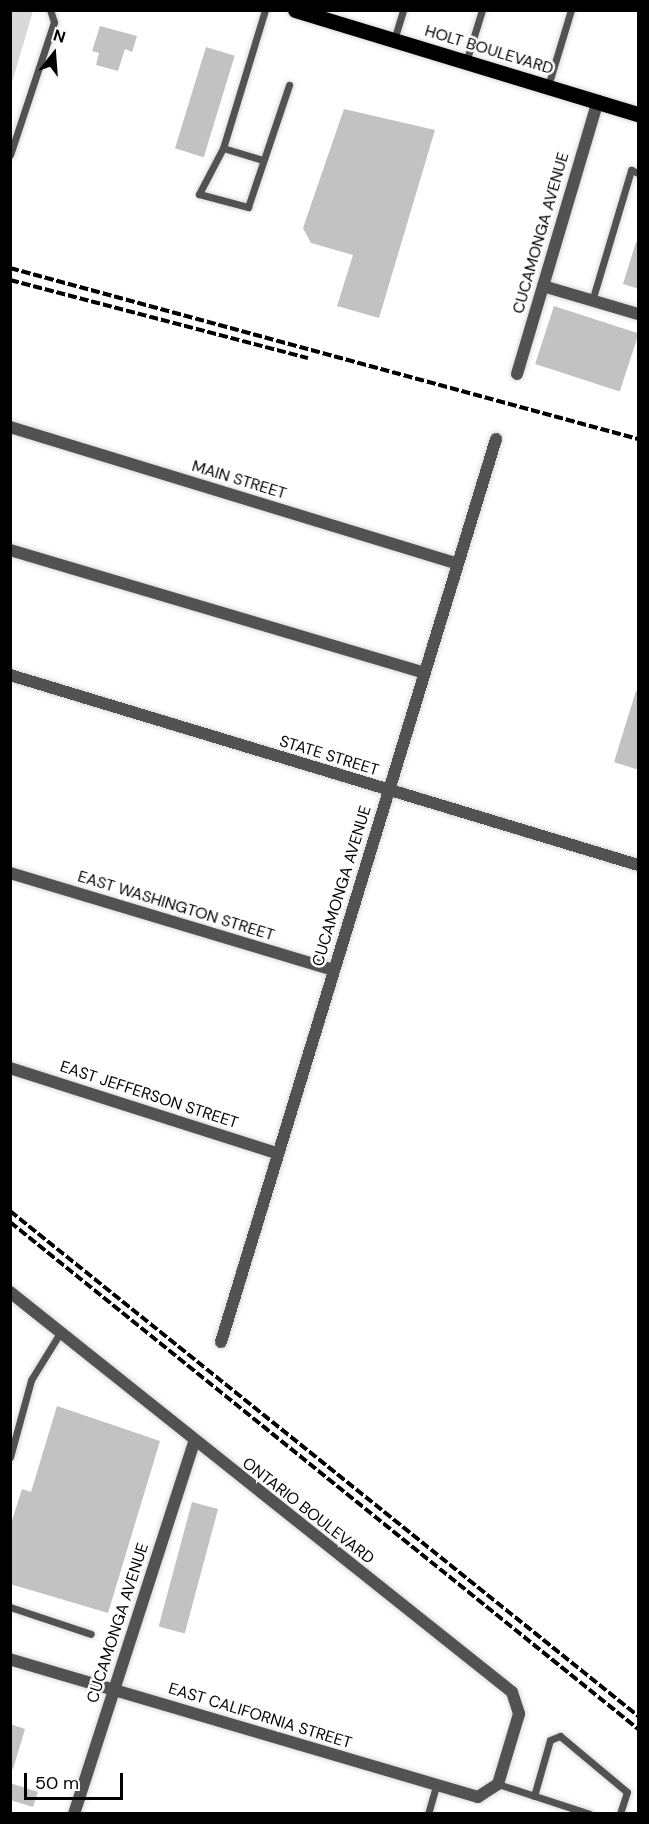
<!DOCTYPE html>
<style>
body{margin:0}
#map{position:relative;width:649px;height:1824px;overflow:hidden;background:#fff;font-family:"DM Sans",sans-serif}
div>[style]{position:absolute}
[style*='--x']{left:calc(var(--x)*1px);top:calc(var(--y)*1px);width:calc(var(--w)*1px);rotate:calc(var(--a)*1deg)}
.green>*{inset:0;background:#d9d9d9}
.building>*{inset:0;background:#c2c2c2;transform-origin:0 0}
.roads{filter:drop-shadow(0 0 2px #dbdbdb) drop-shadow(0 0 2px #dbdbdb)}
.lane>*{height:7px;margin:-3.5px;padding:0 3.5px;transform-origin:3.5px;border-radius:3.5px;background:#525252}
.street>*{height:12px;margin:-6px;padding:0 6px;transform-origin:6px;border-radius:6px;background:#525252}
.primary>*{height:15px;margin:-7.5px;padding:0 7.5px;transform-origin:7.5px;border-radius:7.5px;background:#000}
.rail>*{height:4px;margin-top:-2px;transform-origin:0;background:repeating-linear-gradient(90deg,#000 0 9px,transparent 0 12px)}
span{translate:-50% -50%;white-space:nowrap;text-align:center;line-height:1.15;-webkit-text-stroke:5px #fff;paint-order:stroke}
.street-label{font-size:16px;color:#000}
.frame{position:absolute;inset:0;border:12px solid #000;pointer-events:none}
.north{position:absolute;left:24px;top:24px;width:60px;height:60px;-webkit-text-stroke:4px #fff;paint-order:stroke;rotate:17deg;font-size:16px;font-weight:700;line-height:24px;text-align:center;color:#000}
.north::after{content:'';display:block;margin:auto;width:21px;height:27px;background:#000;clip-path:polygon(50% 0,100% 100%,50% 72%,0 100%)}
.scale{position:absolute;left:24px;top:1773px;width:99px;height:27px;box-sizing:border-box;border:3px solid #000;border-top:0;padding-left:8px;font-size:18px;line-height:21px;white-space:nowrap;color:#000;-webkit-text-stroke:4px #fff;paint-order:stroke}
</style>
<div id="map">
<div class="green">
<i style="clip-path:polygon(11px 10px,33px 11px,11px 86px,10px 11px)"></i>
</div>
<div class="building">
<i style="clip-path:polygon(100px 26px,137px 36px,132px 52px,125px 49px,118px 71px,96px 65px,99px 53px,92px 51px)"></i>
<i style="left:206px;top:47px;width:30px;height:106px;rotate:17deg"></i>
<i style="clip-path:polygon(344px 109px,435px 130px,379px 318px,337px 306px,353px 255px,311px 243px,303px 228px)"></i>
<i style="clip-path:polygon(636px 242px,639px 242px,639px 289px,623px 284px)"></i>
<i style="left:554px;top:306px;width:89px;height:61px;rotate:18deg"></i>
<i style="clip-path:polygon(636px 691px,639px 692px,639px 770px,614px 762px)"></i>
<i style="clip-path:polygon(57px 1406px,160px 1441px,108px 1613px,10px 1584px,10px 1527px,22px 1489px,31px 1492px)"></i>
<i style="left:192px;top:1502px;width:27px;height:129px;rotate:15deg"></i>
<i style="clip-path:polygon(10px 1724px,25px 1729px,13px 1769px,10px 1768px)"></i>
<i style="clip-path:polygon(10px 1783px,38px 1792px,33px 1807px,10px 1800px)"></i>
</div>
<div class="roads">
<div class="lane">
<i style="--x:265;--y:10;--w:144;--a:106.9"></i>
<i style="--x:223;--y:148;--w:52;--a:117.6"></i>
<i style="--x:199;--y:194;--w:51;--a:14.9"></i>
<i style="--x:248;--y:207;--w:129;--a:-71.4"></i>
<i style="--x:394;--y:40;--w:31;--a:-73"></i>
<i style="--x:466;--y:62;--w:54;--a:-72.9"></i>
<i style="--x:548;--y:86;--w:79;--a:-73.2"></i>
<i style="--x:223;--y:148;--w:42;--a:16.7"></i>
<i style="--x:10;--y:155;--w:140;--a:-71.7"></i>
<i style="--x:54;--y:22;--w:13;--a:-108"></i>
<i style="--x:592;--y:301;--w:137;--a:-73.4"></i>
<i style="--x:631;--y:170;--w:8;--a:23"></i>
<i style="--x:10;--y:1457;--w:80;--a:-74.7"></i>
<i style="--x:31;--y:1380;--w:55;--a:-58.3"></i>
<i style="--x:10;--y:1607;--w:85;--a:18.4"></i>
<i style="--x:498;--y:1784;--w:97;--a:18.1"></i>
<i style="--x:534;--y:1796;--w:58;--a:-74.1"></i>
<i style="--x:550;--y:1740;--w:11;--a:-22"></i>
<i style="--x:560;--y:1736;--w:87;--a:39.9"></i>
<i style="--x:627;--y:1792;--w:23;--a:108"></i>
<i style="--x:428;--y:1814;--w:29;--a:-74"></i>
</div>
<div class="street">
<i style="--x:543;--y:286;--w:99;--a:16.4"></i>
<i style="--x:517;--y:374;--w:285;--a:-73.5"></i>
<i style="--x:10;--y:427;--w:468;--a:17"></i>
<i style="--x:10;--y:550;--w:432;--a:16.5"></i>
<i style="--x:10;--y:675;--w:656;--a:16.83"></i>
<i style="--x:10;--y:873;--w:337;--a:16.7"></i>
<i style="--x:10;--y:1068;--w:280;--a:17.7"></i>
<i style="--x:10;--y:1292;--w:642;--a:38.55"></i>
<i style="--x:512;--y:1692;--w:23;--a:72"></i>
<i style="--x:519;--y:1714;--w:73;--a:106.7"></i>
<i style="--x:498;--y:1784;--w:24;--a:147"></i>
<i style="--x:478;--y:1797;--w:488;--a:-163.6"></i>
<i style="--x:221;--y:1342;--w:944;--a:-73.06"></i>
<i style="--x:74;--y:1814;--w:391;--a:-72.1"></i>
</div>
<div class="primary">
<i style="--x:295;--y:10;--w:358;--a:16.9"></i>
</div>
</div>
<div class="rail">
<i style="--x:10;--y:268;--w:651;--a:15.23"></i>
<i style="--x:10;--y:280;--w:308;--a:14.7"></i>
<i style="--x:10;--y:1211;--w:806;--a:38.8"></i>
<i style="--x:10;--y:1222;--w:807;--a:38.91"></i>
</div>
<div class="street-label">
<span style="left:489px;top:50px;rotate:17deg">HOLT BOULEVARD</span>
<span style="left:541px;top:233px;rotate:-74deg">CUCAMONGA AVENUE</span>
<span style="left:239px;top:480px;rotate:17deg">MAIN STREET</span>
<span style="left:329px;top:756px;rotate:17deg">STATE STREET</span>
<span style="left:342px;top:886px;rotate:-73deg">CUCAMONGA AVENUE</span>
<span style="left:176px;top:906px;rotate:17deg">EAST WASHINGTON STREET</span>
<span style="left:149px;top:1095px;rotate:18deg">EAST JEFFERSON STREET</span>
<span style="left:308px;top:1511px;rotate:38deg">ONTARIO BOULEVARD</span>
<span style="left:118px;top:1623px;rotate:-72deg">CUCAMONGA AVENUE</span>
<span style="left:260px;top:1716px;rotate:17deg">EAST CALIFORNIA STREET</span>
</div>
<div class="frame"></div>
<div class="north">N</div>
<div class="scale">50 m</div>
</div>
